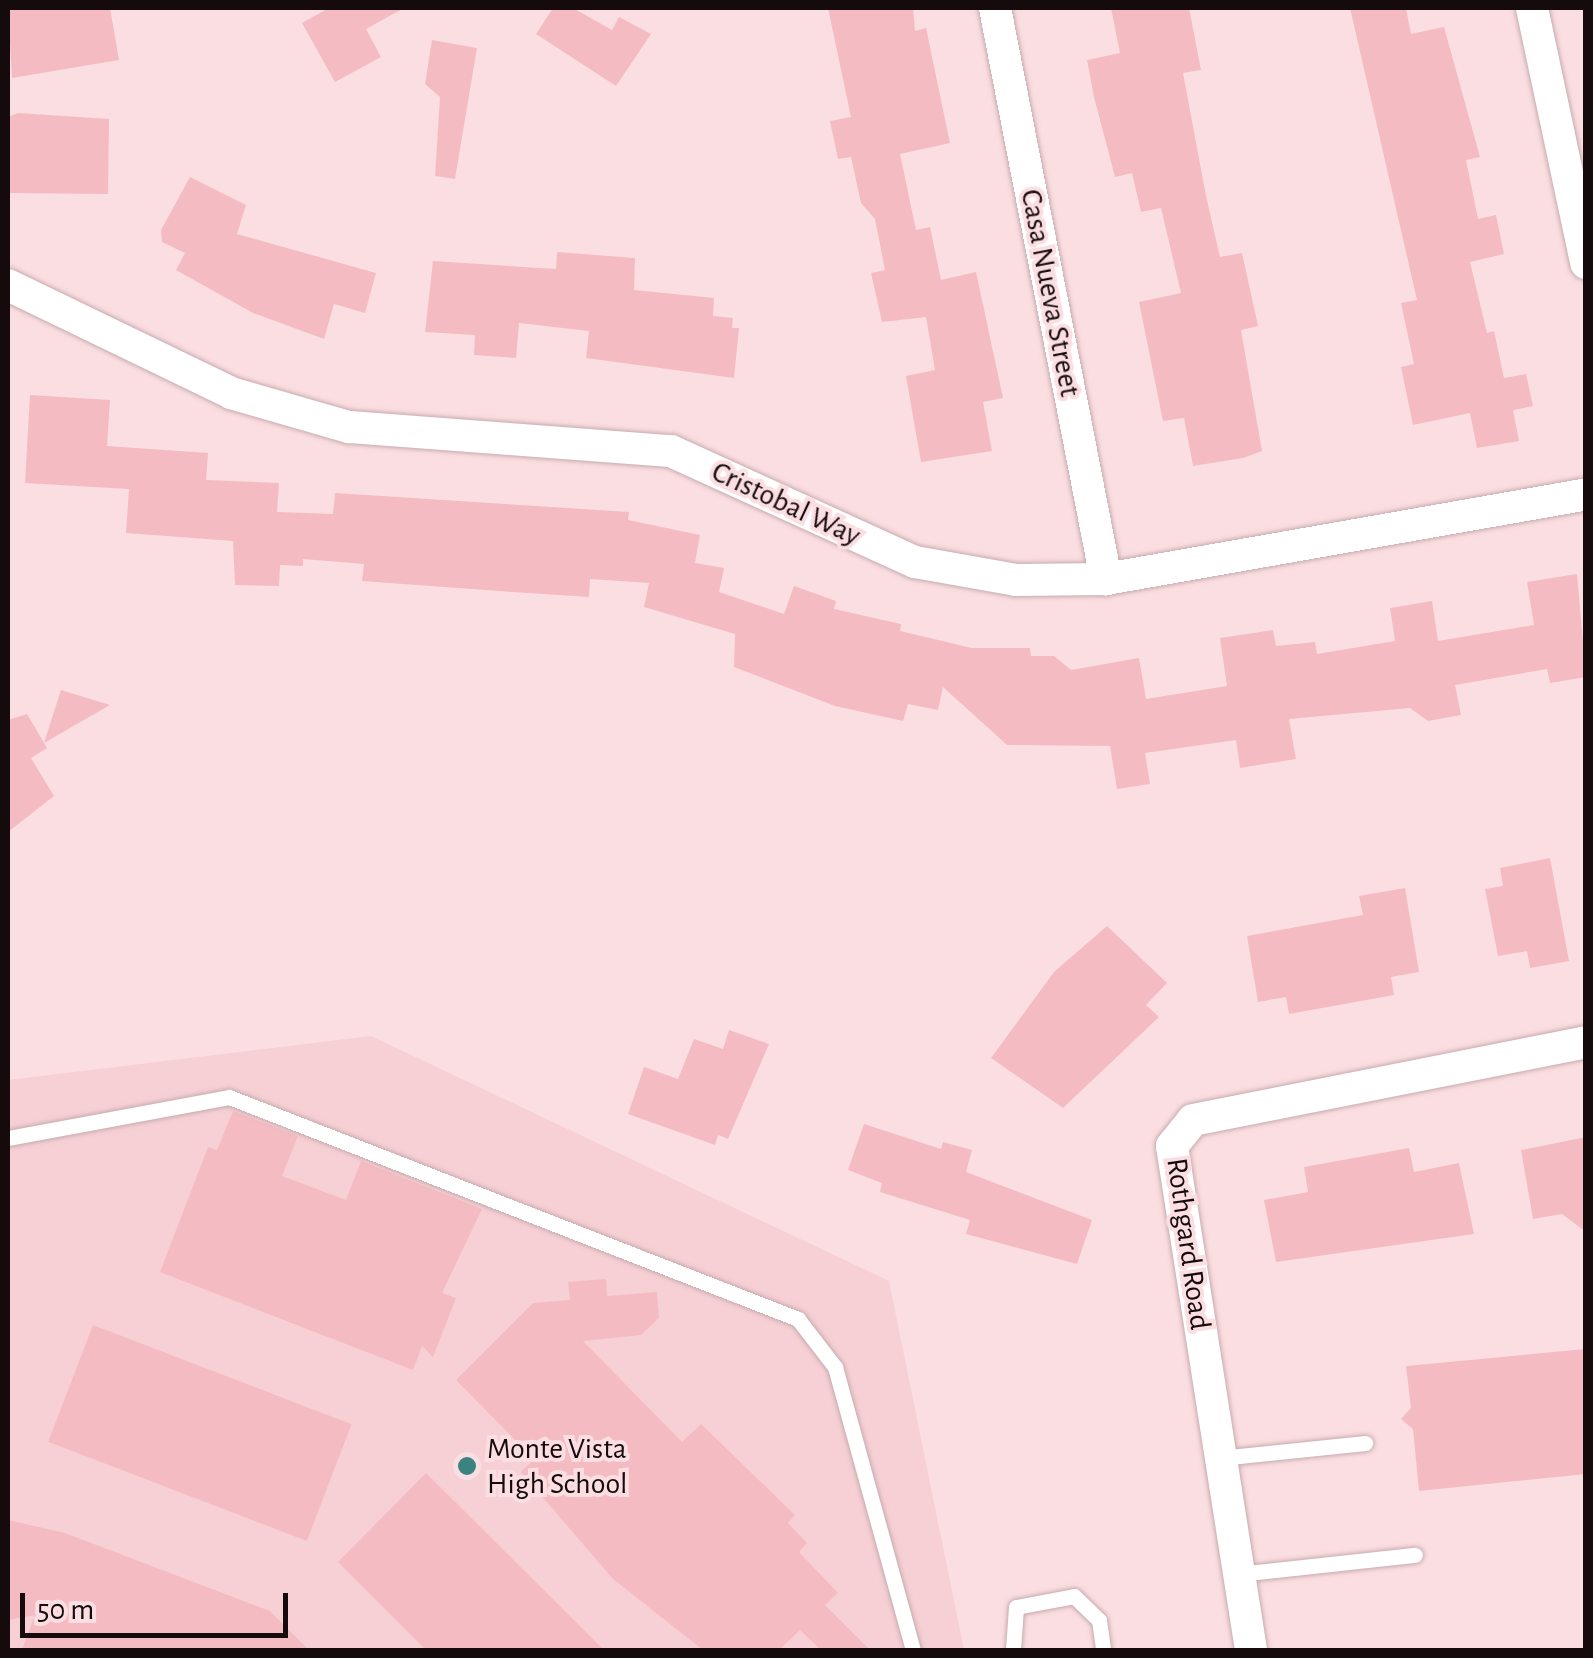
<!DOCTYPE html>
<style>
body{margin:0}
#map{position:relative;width:1593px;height:1658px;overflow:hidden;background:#fbdee1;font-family:"Alegreya Sans",sans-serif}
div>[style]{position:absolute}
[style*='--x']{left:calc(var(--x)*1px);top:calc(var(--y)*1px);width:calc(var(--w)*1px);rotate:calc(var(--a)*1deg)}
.built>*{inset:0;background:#f6d0d4}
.building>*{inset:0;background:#f4bcc2;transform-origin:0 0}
.roads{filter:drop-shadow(0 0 2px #c7abae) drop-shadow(0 0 2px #c7abae)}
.service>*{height:15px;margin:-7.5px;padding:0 7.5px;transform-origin:7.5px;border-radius:7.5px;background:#fff}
.minor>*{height:32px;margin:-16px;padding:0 16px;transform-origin:16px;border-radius:16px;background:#fff}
.dots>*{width:28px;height:28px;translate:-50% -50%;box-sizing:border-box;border:5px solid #fbdee1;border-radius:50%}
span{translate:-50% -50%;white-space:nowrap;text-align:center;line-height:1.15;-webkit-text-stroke:8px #fbdee1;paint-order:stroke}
.street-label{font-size:30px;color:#150b0d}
.poi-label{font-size:30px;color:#150b0d}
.left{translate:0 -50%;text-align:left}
.frame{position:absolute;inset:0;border:10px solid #150b0d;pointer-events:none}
.scale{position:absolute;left:20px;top:1593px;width:268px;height:45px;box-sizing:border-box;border:5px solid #150b0d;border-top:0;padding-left:12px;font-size:30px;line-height:35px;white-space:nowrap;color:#150b0d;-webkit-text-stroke:8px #fbdee1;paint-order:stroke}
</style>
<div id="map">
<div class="built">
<i style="clip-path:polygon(371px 1036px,889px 1281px,964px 1650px,8px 1650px,8px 1080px)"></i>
</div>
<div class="building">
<i style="clip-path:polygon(8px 8px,110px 8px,119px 60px,12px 78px)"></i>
<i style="clip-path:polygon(329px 8px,404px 8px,366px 29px,381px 57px,335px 82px,302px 23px)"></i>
<i style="clip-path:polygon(553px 8px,573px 8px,612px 30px,619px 17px,651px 34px,616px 86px,536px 34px)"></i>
<i style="clip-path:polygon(828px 8px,913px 8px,915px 31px,926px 28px,950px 143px,900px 154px,916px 230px,930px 227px,941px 280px,976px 272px,1003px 398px,983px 402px,992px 451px,921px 462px,906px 376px,935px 370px,926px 317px,882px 322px,871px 273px,885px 270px,875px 219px,861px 203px,851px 157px,838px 159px,830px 121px,851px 117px)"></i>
<i style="clip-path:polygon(1111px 8px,1189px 8px,1201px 70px,1183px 73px,1206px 196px,1220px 257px,1242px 253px,1258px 326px,1241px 330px,1262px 451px,1243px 458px,1193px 466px,1184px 418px,1163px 421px,1139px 302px,1181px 293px,1161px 208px,1141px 212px,1132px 173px,1115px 177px,1094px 97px,1087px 60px,1120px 53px)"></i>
<i style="clip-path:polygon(1350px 8px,1406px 8px,1411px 34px,1444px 27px,1480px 157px,1466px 160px,1478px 219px,1496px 215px,1504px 254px,1470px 262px,1487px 333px,1494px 331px,1504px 378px,1526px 374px,1533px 406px,1513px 410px,1519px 441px,1477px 448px,1470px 413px,1413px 425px,1401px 367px,1414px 364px,1401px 303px,1417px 300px)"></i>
<i style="clip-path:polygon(432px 40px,477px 48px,455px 179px,435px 176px,440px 97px,425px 84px)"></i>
<i style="clip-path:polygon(18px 113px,109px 119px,108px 194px,10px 193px,8px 117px)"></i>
<i style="clip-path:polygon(190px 177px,246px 205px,237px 234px,376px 273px,365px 313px,334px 304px,324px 339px,253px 313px,176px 270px,185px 253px,162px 242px,161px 230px)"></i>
<i style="clip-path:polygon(557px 252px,635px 258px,634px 290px,714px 298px,713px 316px,733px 318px,732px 328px,739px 328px,734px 378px,586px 358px,589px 331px,519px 323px,516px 358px,474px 355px,475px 335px,425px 332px,433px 261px,556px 269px)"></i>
<i style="clip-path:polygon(30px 395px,110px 400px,107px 446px,208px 453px,206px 480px,279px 483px,277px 512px,333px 514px,335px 493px,629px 512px,628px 520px,700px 535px,695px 563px,724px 568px,719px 592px,784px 614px,794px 586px,836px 601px,834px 609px,901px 624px,900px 631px,972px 648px,1030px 648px,1031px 656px,1054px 656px,1071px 670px,1139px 658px,1146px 699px,1227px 686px,1220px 638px,1273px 630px,1276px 646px,1315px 642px,1317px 654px,1395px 641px,1390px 608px,1432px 601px,1438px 641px,1534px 625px,1527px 582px,1577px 574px,1586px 677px,1550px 683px,1547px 669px,1455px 685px,1461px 715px,1428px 721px,1410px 708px,1289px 719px,1296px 759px,1240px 768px,1236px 740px,1145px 753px,1150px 784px,1117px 789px,1110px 746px,1007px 745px,943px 687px,938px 710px,908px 704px,903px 721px,835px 706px,734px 667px,735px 634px,644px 607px,649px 583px,590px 579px,589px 597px,513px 592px,362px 581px,364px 564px,303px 559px,303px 566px,280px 565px,279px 586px,235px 585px,233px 541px,126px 533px,129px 489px,25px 483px)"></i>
<i style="clip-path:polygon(61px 690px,110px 705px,44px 743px)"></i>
<i style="clip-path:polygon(27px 714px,47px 748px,31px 758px,54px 796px,8px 832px,8px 720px)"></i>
<i style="clip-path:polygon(1550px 858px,1569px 961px,1530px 968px,1527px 951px,1498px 956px,1485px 889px,1503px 886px,1500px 868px)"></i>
<i style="clip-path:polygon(1405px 888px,1419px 972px,1391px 977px,1394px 995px,1289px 1014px,1286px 997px,1258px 1002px,1247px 936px,1363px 915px,1359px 896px)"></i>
<i style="clip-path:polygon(1107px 926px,1167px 983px,1146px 1005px,1159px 1017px,1063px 1108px,991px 1058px,1054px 972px)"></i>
<i style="clip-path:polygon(729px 1030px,769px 1044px,728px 1139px,718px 1135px,715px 1145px,628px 1114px,644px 1067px,678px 1079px,694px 1039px,723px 1049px)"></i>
<i style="clip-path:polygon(233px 1111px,298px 1136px,282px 1176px,346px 1200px,361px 1161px,482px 1209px,442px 1293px,456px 1298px,433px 1357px,422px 1346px,413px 1370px,160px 1272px,208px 1147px,217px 1150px)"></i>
<i style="clip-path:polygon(864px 1124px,941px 1149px,943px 1142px,972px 1150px,966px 1172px,1092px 1220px,1077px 1264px,966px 1234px,970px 1220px,880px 1192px,882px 1183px,848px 1170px)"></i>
<i style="clip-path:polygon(1586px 1137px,1586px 1232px,1562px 1214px,1533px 1219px,1521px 1150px)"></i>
<i style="clip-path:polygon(1409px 1148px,1414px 1172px,1459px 1163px,1474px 1234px,1276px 1262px,1264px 1200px,1308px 1192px,1304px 1167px)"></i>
<i style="clip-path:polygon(606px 1279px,607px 1296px,657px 1292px,659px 1318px,641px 1335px,583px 1341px,682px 1442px,701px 1424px,795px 1515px,788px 1523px,807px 1543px,799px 1552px,838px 1593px,825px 1605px,870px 1650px,821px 1650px,800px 1630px,779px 1650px,703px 1650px,613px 1579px,521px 1472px,534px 1459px,456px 1380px,533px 1303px,570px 1300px,568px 1282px)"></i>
<i style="left:93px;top:1325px;width:277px;height:125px;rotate:21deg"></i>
<i style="clip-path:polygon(1586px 1349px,1586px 1474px,1419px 1491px,1413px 1429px,1401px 1419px,1411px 1408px,1406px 1366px)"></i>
<i style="clip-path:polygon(426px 1473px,604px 1650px,426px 1650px,338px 1562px)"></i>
<i style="clip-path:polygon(8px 1520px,65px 1533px,270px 1611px,309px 1650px,22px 1650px,35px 1615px,8px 1620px)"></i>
</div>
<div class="roads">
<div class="service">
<i style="--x:8;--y:1138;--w:225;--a:-10.5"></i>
<i style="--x:229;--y:1097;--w:611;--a:21.31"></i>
<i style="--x:798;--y:1319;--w:61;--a:52.4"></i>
<i style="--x:835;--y:1367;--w:294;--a:74.6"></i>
<i style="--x:1220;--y:1458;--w:146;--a:-5.9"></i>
<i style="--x:1239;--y:1574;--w:177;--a:-6.2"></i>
<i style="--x:1013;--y:1650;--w:43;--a:-86"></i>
<i style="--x:1016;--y:1607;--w:59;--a:-10.7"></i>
<i style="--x:1074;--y:1596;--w:35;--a:44"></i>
<i style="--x:1099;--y:1620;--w:30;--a:82"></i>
</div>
<div class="minor">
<i style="--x:995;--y:8;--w:582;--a:79"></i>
<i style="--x:1532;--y:8;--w:261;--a:78"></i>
<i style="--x:8;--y:285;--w:248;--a:25.8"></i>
<i style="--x:231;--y:393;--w:123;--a:16.1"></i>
<i style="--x:349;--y:427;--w:323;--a:4.3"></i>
<i style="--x:671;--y:451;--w:268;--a:24.5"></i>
<i style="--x:915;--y:562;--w:103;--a:10.1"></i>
<i style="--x:1016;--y:580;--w:90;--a:-0.6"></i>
<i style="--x:1106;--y:579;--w:487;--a:-10"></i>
<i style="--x:1251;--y:1650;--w:510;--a:-98.91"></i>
<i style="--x:1172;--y:1146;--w:33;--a:-51"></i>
<i style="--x:1193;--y:1120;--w:401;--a:-11.2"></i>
</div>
</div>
<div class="dots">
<i style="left:467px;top:1466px;background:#3b8380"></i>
</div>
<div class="street-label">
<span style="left:1050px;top:293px;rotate:79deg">Casa Nueva Street</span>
<span style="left:786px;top:504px;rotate:25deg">Cristobal Way</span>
<span style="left:1188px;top:1244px;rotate:82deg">Rothgard Road</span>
</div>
<div class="poi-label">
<span class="left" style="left:487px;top:1466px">Monte Vista<br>High School</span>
</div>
<div class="frame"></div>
<div class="scale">50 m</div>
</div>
